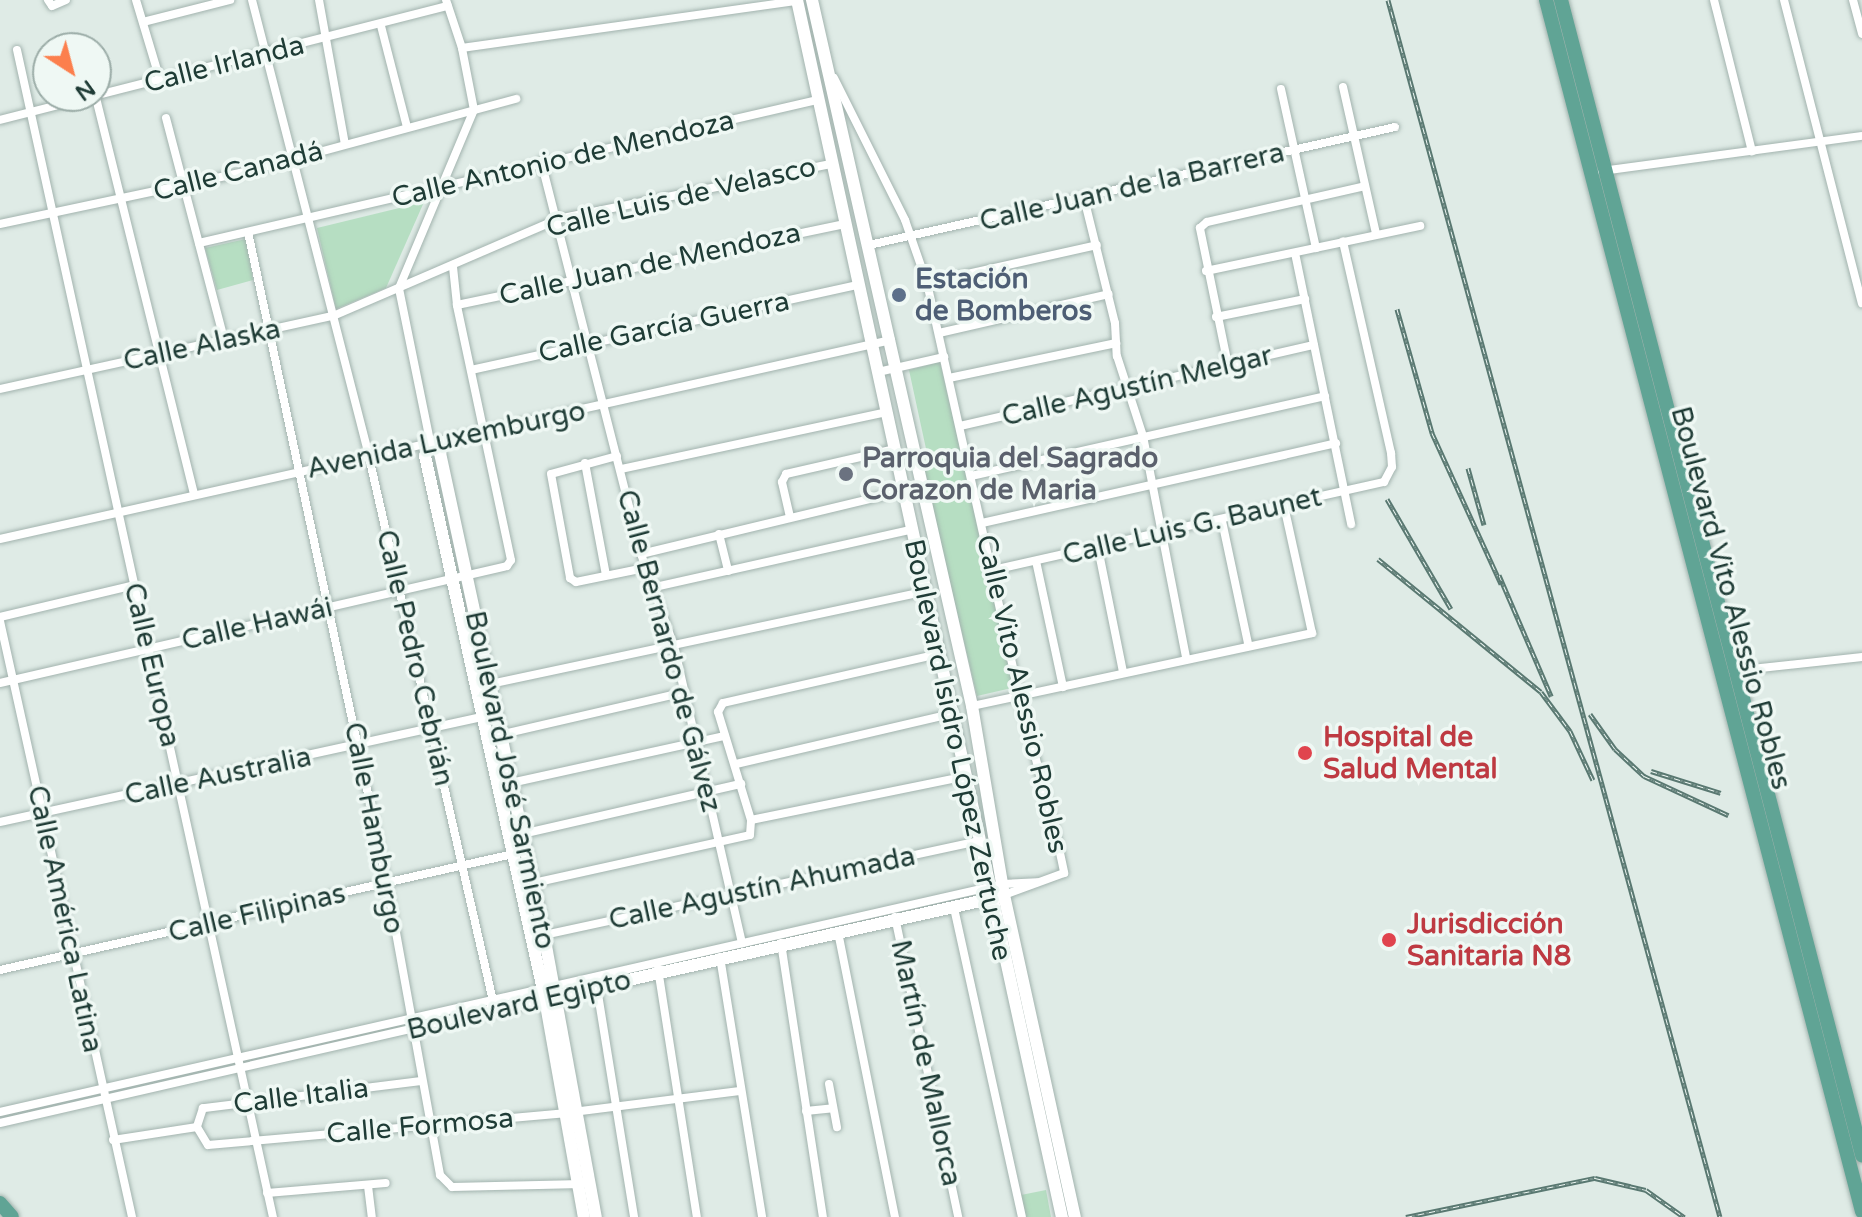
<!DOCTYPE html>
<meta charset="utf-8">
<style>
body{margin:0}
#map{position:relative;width:1862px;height:1217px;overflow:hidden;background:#dfebe6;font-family:"Varela Round",sans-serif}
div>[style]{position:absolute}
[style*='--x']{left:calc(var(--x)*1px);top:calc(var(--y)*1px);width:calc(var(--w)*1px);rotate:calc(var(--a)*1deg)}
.green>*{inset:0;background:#b6dec2}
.roads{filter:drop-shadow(0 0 2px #a2b3ae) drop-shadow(0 0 2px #a2b3ae)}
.street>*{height:8px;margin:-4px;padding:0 4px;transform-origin:4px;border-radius:4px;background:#fff}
.secondary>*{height:12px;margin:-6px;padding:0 6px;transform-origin:6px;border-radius:6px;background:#fff}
.primary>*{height:14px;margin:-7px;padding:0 7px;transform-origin:7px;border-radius:7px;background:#60a495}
.rail>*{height:5px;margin-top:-2.5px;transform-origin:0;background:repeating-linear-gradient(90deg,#eff8f4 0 6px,#597871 0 12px);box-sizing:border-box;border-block:2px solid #597871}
.dots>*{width:22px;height:22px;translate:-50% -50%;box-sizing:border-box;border:4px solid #eff8f4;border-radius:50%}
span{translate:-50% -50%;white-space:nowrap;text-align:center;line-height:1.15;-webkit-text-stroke:7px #eff8f4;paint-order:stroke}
.street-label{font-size:28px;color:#1f3c36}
.service-label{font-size:28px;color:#4e5e75;font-weight:700}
.left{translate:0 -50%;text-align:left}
.worship-label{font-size:28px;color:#5b616d;font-weight:700}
.health-label{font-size:28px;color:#be3a42;font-weight:700}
.north{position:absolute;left:32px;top:32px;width:80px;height:80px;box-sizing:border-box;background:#eff8f4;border:2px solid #9cada8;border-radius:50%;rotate:144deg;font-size:22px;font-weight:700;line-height:32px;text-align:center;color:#1f3c36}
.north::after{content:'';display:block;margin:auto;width:28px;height:36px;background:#fc7f4d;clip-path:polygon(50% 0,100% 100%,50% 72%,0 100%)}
</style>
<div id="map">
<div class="green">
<i style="clip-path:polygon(424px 202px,386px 288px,336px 309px,317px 228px)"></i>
<i style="clip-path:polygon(246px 239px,253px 280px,217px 290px,205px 248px)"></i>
<i style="clip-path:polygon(940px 362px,1016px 687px,977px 696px,923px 470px,928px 458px,909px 370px)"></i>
<i style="clip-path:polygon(1046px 1190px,1051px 1217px,1026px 1217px,1021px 1195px)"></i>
</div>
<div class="roads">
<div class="street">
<i style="--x:48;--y:0;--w:7;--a:56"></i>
<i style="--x:52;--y:6;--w:15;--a:-23"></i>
<i style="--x:136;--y:0;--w:84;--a:73.3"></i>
<i style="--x:252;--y:0;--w:472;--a:75.6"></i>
<i style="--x:369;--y:457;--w:558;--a:77.16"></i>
<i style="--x:319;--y:0;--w:146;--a:79.8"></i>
<i style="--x:1714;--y:0;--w:156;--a:75.9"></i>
<i style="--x:1784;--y:0;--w:313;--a:75.6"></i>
<i style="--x:1853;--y:0;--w:35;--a:75"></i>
<i style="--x:143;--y:22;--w:90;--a:-14.2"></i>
<i style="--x:381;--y:26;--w:104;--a:75.6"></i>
<i style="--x:462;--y:48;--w:338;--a:-8"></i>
<i style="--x:17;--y:50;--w:1195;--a:77.63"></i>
<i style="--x:834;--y:78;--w:159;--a:63.4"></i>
<i style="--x:905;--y:220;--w:67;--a:70.8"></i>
<i style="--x:927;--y:283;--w:423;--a:77.4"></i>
<i style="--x:1019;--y:696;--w:143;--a:75"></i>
<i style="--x:1056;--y:834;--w:40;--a:78"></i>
<i style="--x:1064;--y:873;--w:64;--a:159.9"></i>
<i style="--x:1343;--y:87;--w:151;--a:77.3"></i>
<i style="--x:1281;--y:89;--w:163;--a:77.6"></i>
<i style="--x:96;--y:98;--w:409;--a:76.1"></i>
<i style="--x:166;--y:118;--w:228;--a:75.3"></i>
<i style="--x:0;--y:120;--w:462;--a:-14.3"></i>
<i style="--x:541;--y:161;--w:406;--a:75.7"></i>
<i style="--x:641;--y:554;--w:98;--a:70.3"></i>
<i style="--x:674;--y:646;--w:305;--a:77.1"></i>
<i style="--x:1602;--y:171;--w:262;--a:-7.7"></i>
<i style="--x:1084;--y:198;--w:129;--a:76.1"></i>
<i style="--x:1115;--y:323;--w:33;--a:87"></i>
<i style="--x:1117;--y:356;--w:84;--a:72"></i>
<i style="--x:1143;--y:436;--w:226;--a:79"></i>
<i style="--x:0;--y:224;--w:250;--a:-12"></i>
<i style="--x:245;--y:172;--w:281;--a:-15.1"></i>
<i style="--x:248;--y:232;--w:666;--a:77.95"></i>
<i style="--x:387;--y:883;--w:297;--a:79.7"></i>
<i style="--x:440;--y:1175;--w:17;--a:45"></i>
<i style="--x:452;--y:1187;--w:130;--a:-1.3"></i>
<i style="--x:199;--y:243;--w:634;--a:-13.03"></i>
<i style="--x:869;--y:245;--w:539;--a:-12.64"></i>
<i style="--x:1295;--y:253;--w:277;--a:78.3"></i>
<i style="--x:1206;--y:271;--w:219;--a:-11.9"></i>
<i style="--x:927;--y:283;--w:174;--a:-12.6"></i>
<i style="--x:457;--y:305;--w:395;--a:-11.8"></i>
<i style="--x:1216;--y:317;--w:91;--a:-11.4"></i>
<i style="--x:939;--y:333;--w:174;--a:-12.9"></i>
<i style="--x:1228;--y:365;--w:140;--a:-101.6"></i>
<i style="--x:1200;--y:228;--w:9;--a:-41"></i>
<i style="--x:1207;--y:222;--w:162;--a:-12.8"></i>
<i style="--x:471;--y:370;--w:396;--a:-12.4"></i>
<i style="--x:878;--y:372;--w:68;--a:-12.8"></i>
<i style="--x:949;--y:378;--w:171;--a:-11.8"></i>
<i style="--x:0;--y:389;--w:341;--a:-12.4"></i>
<i style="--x:333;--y:316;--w:245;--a:-23.3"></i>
<i style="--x:558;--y:219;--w:278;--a:-11.4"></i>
<i style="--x:960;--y:426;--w:363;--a:-12.9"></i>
<i style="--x:430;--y:441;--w:156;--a:-101.5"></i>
<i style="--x:399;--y:288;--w:193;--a:-67.2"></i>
<i style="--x:474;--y:110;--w:63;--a:-101"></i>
<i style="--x:462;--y:48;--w:51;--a:-108.4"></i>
<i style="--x:617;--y:456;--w:68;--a:164.7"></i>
<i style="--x:551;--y:474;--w:106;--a:79.6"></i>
<i style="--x:570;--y:578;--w:7;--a:34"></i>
<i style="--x:576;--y:582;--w:70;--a:-11.5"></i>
<i style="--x:585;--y:463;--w:114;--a:79.4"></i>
<i style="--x:621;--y:469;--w:271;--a:-12.1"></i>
<i style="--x:971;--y:476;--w:363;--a:-12.7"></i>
<i style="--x:790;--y:517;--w:36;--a:-103"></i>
<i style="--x:782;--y:482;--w:9;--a:-63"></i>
<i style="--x:786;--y:474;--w:112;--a:-12.9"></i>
<i style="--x:1222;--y:521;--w:125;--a:78"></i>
<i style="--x:982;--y:523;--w:363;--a:-12.7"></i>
<i style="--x:719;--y:534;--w:38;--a:76"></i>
<i style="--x:0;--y:539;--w:913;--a:-12.59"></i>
<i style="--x:1098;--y:548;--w:126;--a:78.6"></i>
<i style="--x:641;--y:554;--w:269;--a:-13.5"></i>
<i style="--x:1036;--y:561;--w:129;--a:77.9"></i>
<i style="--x:993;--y:570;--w:401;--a:-12.7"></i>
<i style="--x:1384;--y:482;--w:17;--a:-62"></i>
<i style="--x:1392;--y:467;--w:14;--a:-94"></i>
<i style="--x:1391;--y:453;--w:217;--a:-102.8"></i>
<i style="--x:655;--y:587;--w:261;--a:-12.6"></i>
<i style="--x:0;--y:617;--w:138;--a:-13.4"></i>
<i style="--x:0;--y:621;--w:610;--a:77.51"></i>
<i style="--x:1733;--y:671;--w:130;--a:-6.2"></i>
<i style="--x:0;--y:683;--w:520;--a:-12.99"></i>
<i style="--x:507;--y:566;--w:7;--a:-56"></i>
<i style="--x:511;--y:560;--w:261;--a:-102"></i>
<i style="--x:457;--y:305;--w:39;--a:-96"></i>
<i style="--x:476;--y:687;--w:458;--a:-12"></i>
<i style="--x:972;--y:706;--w:348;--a:-12.1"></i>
<i style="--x:1312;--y:633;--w:130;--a:-102.4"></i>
<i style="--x:499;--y:735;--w:191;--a:-13"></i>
<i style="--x:736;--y:764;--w:221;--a:-13.1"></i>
<i style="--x:506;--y:784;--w:224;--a:-12.4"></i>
<i style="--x:751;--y:820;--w:216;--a:-11.5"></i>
<i style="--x:0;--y:822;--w:493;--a:-12.3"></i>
<i style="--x:522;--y:834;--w:225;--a:-12.9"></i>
<i style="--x:529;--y:884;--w:226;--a:-12.5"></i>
<i style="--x:750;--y:835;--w:15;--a:-86"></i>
<i style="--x:751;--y:820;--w:113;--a:-107"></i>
<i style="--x:718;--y:712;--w:10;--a:-61"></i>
<i style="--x:723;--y:703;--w:221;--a:-12.8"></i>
<i style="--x:954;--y:908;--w:316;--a:77.6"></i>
<i style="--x:895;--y:917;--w:307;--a:78.1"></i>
<i style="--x:838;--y:932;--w:291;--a:78.7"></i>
<i style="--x:544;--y:935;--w:445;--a:-12.2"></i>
<i style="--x:781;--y:943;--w:277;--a:81.3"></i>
<i style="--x:720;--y:957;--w:263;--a:80.8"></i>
<i style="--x:658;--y:969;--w:251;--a:81.1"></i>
<i style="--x:0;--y:970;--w:526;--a:-12.74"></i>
<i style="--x:596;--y:982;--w:238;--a:80.8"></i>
<i style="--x:421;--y:1081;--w:220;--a:172.9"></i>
<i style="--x:203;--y:1108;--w:20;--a:108"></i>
<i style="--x:197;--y:1127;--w:21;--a:59"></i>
<i style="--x:208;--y:1145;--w:358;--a:-5.1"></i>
<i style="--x:565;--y:1113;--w:174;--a:-7.2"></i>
<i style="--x:829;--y:1084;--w:44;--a:79.5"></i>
<i style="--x:806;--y:1111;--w:27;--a:-6"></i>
<i style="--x:0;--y:1112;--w:1029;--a:-12.81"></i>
<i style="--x:1003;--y:884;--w:34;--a:-3"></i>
<i style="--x:0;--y:1123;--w:480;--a:-12.9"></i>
<i style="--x:113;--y:1140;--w:85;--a:-8.8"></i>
<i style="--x:368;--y:1186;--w:31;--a:83"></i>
<i style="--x:267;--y:1193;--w:119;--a:-4.8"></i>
</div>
<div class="secondary">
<i style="--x:797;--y:0;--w:1246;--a:77.72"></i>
<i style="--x:812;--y:0;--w:724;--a:77.23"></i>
<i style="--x:972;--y:706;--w:192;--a:80.4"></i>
<i style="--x:1004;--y:895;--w:330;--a:77.6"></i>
<i style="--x:430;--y:441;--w:16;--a:50"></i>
<i style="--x:440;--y:453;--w:493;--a:77.8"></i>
<i style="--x:544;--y:935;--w:287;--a:79.6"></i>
<i style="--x:430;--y:441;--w:16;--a:108"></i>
<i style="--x:425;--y:456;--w:556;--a:77.54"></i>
<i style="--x:545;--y:999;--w:221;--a:79.9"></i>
<i style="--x:468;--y:1016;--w:543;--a:-12.65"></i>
</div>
<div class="primary">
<i style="--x:1546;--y:0;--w:1252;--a:75.38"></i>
<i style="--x:1561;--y:0;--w:1194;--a:75.39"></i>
<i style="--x:0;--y:1203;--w:18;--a:49"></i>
</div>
</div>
<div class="rail">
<i style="--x:1388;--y:0;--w:1261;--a:74.74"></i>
<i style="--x:1397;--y:309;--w:129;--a:74.2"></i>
<i style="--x:1432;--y:433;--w:166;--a:65.4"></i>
<i style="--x:1468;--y:468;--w:59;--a:74.3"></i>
<i style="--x:1387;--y:499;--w:127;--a:59.8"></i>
<i style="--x:1378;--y:559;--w:210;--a:39.2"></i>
<i style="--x:1541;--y:692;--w:49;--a:53.4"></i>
<i style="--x:1570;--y:731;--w:54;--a:64.9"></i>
<i style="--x:1499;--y:575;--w:132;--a:66.7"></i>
<i style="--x:1590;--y:714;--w:43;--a:54.5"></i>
<i style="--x:1615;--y:749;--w:40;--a:43"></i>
<i style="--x:1644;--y:776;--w:93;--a:24.9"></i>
<i style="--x:1651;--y:771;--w:73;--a:17.4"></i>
<i style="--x:1406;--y:1217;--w:193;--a:-11.7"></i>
<i style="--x:1595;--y:1178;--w:52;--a:13.2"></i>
<i style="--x:1646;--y:1190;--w:47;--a:35.4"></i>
</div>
<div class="dots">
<i style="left:899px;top:295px;background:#5c6f8a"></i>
<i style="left:846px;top:474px;background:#6b7280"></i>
<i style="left:1305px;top:753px;background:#e0444e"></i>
<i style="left:1389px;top:940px;background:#e0444e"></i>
</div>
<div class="street-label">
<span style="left:224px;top:64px;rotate:-14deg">Calle Irlanda</span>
<span style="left:563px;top:159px;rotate:-13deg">Calle Antonio de Mendoza</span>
<span style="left:238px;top:171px;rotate:-14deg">Calle Canadá</span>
<span style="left:1132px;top:187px;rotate:-13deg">Calle Juan de la Barrera</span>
<span style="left:681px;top:197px;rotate:-13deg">Calle Luis de Velasco</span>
<span style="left:650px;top:264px;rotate:-12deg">Calle Juan de Mendoza</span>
<span style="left:664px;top:327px;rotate:-12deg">Calle García Guerra</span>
<span style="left:202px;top:345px;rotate:-12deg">Calle Alaska</span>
<span style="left:1137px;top:386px;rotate:-13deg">Calle Agustín Melgar</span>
<span style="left:446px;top:440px;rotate:-12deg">Avenida Luxemburgo</span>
<span style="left:1192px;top:526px;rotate:-13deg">Calle Luis G. Baunet</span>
<span style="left:1731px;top:598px;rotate:75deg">Boulevard Vito Alessio Robles</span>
<span style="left:257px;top:624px;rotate:-13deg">Calle Hawái</span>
<span style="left:669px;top:651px;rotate:75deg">Calle Bernardo de Gálvez</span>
<span style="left:415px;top:658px;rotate:77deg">Calle Pedro Cebrián</span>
<span style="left:152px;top:665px;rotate:77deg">Calle Europa</span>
<span style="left:1022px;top:694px;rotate:77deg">Calle Vito Alessio Robles</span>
<span style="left:958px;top:750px;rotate:78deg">Boulevard Isidro López Zertuche</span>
<span style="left:218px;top:776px;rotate:-12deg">Calle Australia</span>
<span style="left:510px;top:780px;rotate:78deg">Boulevard José Sarmiento</span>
<span style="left:374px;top:828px;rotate:79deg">Calle Hamburgo</span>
<span style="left:762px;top:888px;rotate:-12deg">Calle Agustín Ahumada</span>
<span style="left:257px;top:913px;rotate:-13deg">Calle Filipinas</span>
<span style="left:65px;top:919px;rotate:78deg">Calle América Latina</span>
<span style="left:519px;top:1005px;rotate:-13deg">Boulevard Egipto</span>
<span style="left:926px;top:1063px;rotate:78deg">Martín de Mallorca</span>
<span style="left:301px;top:1096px;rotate:-7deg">Calle Italia</span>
<span style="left:420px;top:1126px;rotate:-5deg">Calle Formosa</span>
</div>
<div class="service-label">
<span class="left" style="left:915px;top:295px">Estación<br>de Bomberos</span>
</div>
<div class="worship-label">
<span class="left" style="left:862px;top:474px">Parroquia del Sagrado<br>Corazon de Maria</span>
</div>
<div class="health-label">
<span class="left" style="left:1323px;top:753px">Hospital de<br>Salud Mental</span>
<span class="left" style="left:1407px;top:940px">Jurisdicción<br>Sanitaria N8</span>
</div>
<div class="north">N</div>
</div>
